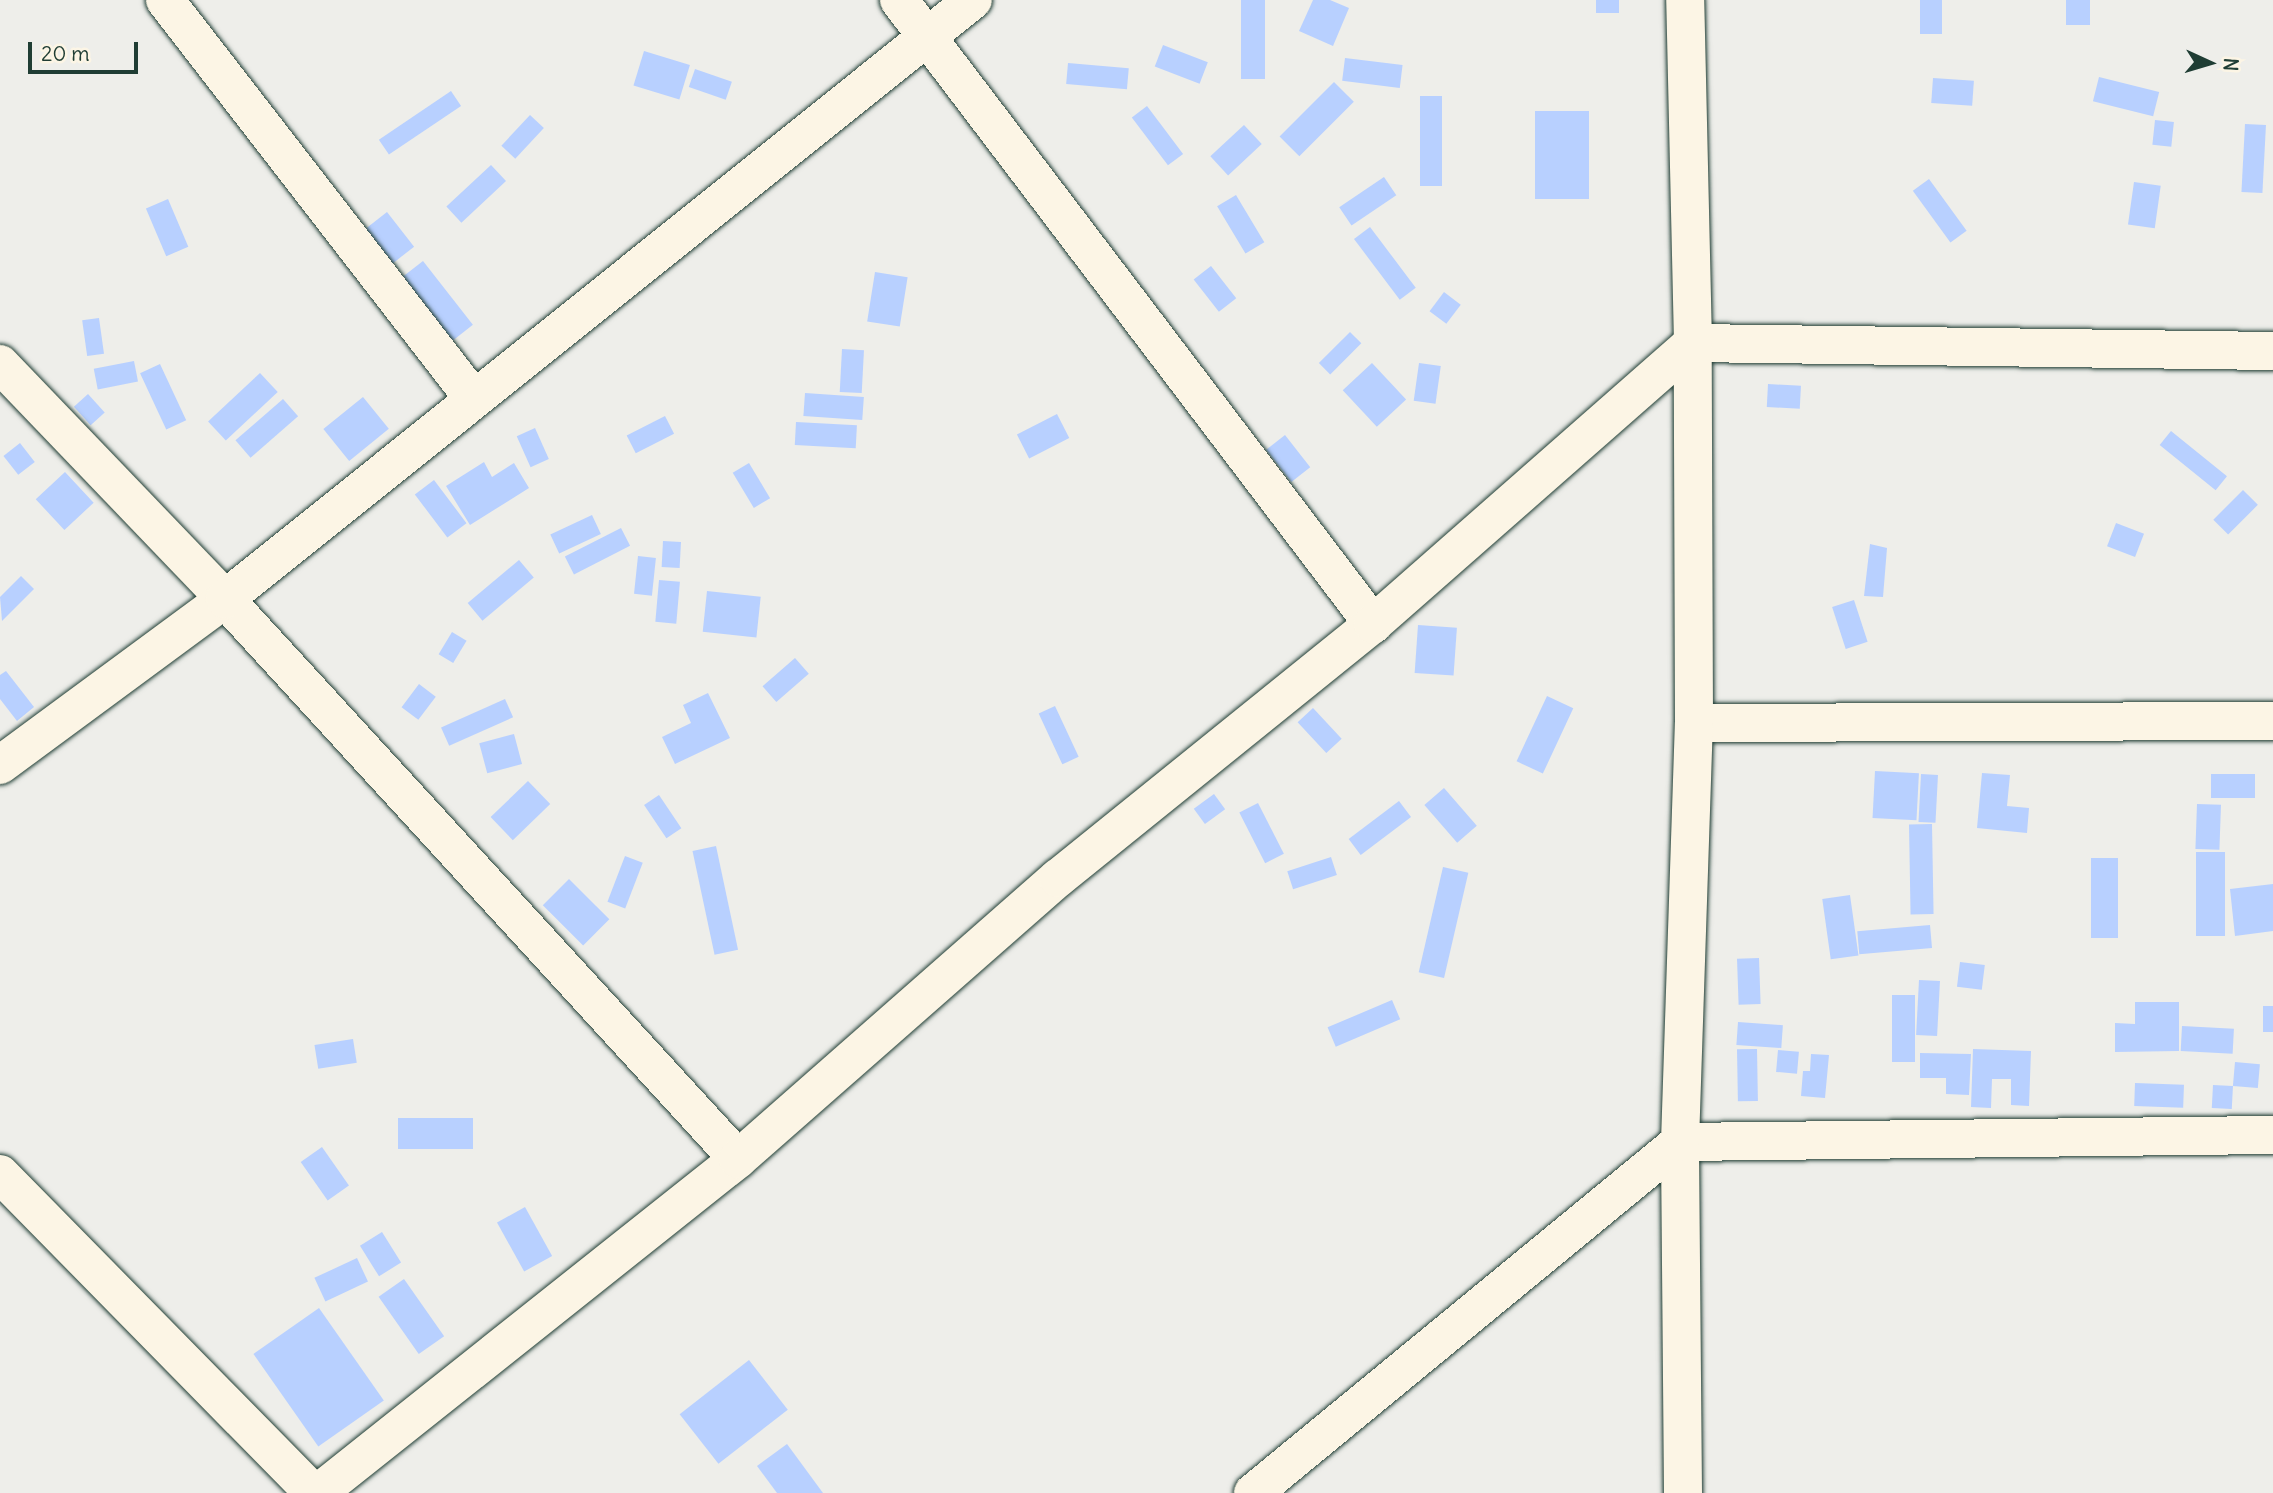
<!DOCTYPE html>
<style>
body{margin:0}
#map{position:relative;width:2273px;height:1493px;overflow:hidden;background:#eeeeea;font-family:Delius,sans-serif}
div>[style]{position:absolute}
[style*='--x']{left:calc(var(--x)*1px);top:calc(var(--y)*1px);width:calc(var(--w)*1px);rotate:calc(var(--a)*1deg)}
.building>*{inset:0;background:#b8d0ff;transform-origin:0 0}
.roads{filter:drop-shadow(0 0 2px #1f3d34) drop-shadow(0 0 2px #1f3d34)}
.minor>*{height:38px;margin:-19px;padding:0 19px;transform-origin:19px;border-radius:19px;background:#fcf5e5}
.tertiary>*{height:38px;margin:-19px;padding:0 19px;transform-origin:19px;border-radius:19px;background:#fcf5e5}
span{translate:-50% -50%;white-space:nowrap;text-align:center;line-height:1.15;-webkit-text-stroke:5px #fcf5e5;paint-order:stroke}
.north{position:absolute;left:2175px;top:28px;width:70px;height:70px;-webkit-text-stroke:5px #fcf5e5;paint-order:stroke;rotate:94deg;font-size:19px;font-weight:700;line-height:28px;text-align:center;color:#1f3d34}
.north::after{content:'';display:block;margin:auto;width:24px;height:32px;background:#1f3d34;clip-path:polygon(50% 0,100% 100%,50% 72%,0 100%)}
.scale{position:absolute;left:28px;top:42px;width:110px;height:32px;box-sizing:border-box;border:4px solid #1f3d34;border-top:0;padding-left:9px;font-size:21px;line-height:24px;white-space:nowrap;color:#1f3d34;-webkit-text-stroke:5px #fcf5e5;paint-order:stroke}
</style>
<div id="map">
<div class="building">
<i style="left:1241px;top:0;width:24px;height:79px"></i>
<i style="clip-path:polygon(1313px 0,1330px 0,1349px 8px,1333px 46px,1299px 31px)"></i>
<i style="left:1596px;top:0;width:23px;height:13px"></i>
<i style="left:1920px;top:0;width:22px;height:34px"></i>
<i style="left:2066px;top:0;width:24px;height:25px"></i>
<i style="left:1163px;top:45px;width:48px;height:23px;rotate:21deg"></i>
<i style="left:644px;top:51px;width:48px;height:36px;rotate:17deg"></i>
<i style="left:1345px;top:58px;width:58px;height:23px;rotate:7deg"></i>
<i style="left:1068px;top:63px;width:61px;height:21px;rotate:5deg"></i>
<i style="left:695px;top:69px;width:39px;height:19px;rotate:19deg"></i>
<i style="left:2099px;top:77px;width:62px;height:25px;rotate:14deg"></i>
<i style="left:1933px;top:78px;width:41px;height:25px;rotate:4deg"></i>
<i style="left:1334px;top:82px;width:28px;height:77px;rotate:45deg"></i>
<i style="left:451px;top:91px;width:18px;height:87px;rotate:56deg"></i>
<i style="left:1420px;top:96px;width:22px;height:90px"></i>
<i style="left:1147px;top:106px;width:60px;height:19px;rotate:53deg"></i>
<i style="left:1535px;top:111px;width:54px;height:88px"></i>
<i style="left:530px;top:115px;width:19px;height:42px;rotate:43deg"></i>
<i style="left:2155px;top:120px;width:19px;height:25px;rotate:6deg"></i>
<i style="left:2245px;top:124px;width:21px;height:68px;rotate:3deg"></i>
<i style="left:1244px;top:125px;width:26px;height:46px;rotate:47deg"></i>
<i style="left:491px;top:165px;width:22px;height:61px;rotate:47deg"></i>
<i style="left:1384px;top:177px;width:22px;height:54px;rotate:56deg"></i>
<i style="left:1929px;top:179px;width:64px;height:20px;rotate:54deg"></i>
<i style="left:2134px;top:182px;width:27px;height:43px;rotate:8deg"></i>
<i style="left:1236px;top:195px;width:55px;height:22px;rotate:59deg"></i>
<i style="left:168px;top:199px;width:52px;height:24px;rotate:67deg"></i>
<i style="left:387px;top:212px;width:44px;height:30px;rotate:52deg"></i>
<i style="left:1370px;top:227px;width:76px;height:20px;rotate:53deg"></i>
<i style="left:423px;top:261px;width:81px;height:29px;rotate:52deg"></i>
<i style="left:1211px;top:266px;width:41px;height:22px;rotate:52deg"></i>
<i style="left:875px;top:272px;width:33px;height:50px;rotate:9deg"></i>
<i style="left:1444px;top:292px;width:21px;height:24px;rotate:37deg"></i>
<i style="left:99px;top:318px;width:36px;height:17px;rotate:82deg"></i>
<i style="left:1350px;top:332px;width:16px;height:44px;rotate:45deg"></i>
<i style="left:842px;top:349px;width:22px;height:43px;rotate:3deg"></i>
<i style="left:134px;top:361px;width:21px;height:41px;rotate:79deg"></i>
<i style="left:1372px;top:363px;width:50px;height:40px;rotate:47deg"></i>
<i style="left:1419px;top:363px;width:22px;height:38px;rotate:8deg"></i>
<i style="left:160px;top:364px;width:62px;height:22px;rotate:65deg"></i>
<i style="left:260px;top:373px;width:26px;height:71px;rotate:47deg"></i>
<i style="left:1768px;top:384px;width:33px;height:23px;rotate:3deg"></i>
<i style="left:805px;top:393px;width:59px;height:23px;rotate:4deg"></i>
<i style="left:88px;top:394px;width:25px;height:19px;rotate:48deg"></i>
<i style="left:363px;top:397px;width:41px;height:51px;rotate:51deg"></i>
<i style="left:283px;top:399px;width:23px;height:63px;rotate:49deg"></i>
<i style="left:1057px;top:414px;width:27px;height:45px;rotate:63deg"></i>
<i style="left:665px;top:416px;width:20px;height:43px;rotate:63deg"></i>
<i style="left:796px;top:422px;width:61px;height:23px;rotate:3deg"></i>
<i style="left:535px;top:428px;width:34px;height:20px;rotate:66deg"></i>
<i style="left:2171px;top:431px;width:72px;height:18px;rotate:39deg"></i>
<i style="left:1285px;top:435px;width:41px;height:24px;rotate:52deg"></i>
<i style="left:20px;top:443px;width:24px;height:21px;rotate:52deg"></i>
<i style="clip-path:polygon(484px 462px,492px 477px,514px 463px,529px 488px,470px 525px,446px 486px)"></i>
<i style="left:749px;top:463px;width:41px;height:19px;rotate:59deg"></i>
<i style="left:65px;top:472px;width:42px;height:40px;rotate:47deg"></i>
<i style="left:434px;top:480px;width:54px;height:24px;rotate:53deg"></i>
<i style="left:2243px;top:490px;width:21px;height:42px;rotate:45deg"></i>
<i style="left:592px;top:515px;width:21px;height:46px;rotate:65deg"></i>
<i style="left:2116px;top:523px;width:30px;height:25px;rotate:21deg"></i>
<i style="left:621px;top:528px;width:20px;height:63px;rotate:63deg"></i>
<i style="left:663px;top:541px;width:18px;height:26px;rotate:3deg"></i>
<i style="clip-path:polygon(1870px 544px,1887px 548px,1883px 597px,1864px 596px)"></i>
<i style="left:638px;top:556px;width:18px;height:38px;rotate:6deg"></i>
<i style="left:519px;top:560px;width:23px;height:67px;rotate:50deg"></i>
<i style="clip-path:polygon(21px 576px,34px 589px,2px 621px,0 597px)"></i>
<i style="left:659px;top:580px;width:21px;height:42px;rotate:5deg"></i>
<i style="left:707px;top:591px;width:54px;height:41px;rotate:6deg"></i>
<i style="left:1854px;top:600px;width:44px;height:23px;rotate:72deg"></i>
<i style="left:1418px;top:625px;width:39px;height:48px;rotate:4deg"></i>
<i style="left:452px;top:632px;width:17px;height:26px;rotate:31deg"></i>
<i style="left:795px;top:658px;width:21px;height:43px;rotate:49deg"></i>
<i style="clip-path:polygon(6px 671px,34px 707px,17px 721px,0 699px,0 675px)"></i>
<i style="left:419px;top:684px;width:21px;height:29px;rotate:37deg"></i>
<i style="clip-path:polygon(708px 693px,730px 738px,675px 764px,662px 737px,691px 723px,683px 705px)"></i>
<i style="left:1547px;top:696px;width:29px;height:72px;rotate:25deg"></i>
<i style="left:505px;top:699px;width:20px;height:70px;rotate:66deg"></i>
<i style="left:1055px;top:706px;width:56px;height:18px;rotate:65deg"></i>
<i style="left:1313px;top:708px;width:42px;height:21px;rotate:47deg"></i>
<i style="left:514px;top:734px;width:31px;height:36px;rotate:75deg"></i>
<i style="left:1875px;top:771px;width:44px;height:47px;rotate:3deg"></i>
<i style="clip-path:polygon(1982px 773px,2010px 775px,2007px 806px,2029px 808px,2027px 833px,1977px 828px)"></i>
<i style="left:1921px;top:774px;width:17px;height:48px;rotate:3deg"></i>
<i style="left:2211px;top:774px;width:44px;height:24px"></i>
<i style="left:528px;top:781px;width:32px;height:52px;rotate:46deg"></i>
<i style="left:1444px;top:788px;width:50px;height:26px;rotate:49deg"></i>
<i style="left:1214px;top:794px;width:19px;height:25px;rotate:54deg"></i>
<i style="left:659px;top:795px;width:40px;height:18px;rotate:56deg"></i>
<i style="left:1399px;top:801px;width:20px;height:63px;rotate:53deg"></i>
<i style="left:1258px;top:803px;width:57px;height:21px;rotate:63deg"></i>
<i style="left:2197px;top:804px;width:24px;height:45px;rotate:2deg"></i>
<i style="left:1932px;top:824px;width:90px;height:23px;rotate:89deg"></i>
<i style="left:716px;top:846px;width:106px;height:24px;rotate:78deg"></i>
<i style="left:2196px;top:852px;width:29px;height:84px"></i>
<i style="left:625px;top:856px;width:19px;height:49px;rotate:21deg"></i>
<i style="left:1331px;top:857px;width:19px;height:46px;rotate:72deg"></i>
<i style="left:2091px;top:858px;width:27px;height:80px"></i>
<i style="left:1443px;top:867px;width:26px;height:108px;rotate:13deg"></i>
<i style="left:569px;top:879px;width:57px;height:37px;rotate:45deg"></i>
<i style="clip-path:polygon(2273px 884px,2273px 931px,2235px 936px,2230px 889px)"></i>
<i style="left:1850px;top:895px;width:61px;height:28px;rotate:82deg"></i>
<i style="left:1930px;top:925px;width:23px;height:73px;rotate:85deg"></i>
<i style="left:1759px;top:958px;width:46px;height:22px;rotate:88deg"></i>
<i style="left:1960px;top:962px;width:25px;height:25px;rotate:7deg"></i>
<i style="left:1919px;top:980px;width:21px;height:55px;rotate:3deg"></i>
<i style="left:1892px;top:995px;width:23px;height:67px"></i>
<i style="left:1392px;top:1000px;width:21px;height:70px;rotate:67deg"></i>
<i style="clip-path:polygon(2135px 1002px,2179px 1002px,2179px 1051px,2115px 1052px,2115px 1023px,2135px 1024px)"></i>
<i style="left:2263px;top:1006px;width:10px;height:26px"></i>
<i style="left:1738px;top:1022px;width:45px;height:23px;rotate:4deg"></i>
<i style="left:2182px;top:1026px;width:52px;height:25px;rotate:3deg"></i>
<i style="left:353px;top:1039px;width:24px;height:39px;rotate:81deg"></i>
<i style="left:1757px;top:1049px;width:52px;height:20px;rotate:89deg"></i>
<i style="clip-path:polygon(1973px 1049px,2031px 1051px,2029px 1106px,2011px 1105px,2011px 1079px,1992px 1079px,1991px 1108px,1971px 1107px)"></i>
<i style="left:1778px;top:1050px;width:21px;height:22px;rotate:5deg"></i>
<i style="clip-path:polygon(1920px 1053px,1971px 1054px,1969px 1095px,1946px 1094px,1946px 1078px,1920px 1078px)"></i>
<i style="clip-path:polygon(1811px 1054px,1829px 1055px,1825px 1098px,1801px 1096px,1803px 1071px,1810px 1071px)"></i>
<i style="left:2235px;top:1062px;width:25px;height:24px;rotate:5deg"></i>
<i style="left:2135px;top:1083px;width:49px;height:23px;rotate:2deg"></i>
<i style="left:2213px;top:1085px;width:20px;height:23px;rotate:3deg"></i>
<i style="left:473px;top:1118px;width:31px;height:75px;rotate:90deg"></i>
<i style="left:322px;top:1147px;width:47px;height:26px;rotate:55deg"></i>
<i style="left:525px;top:1207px;width:56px;height:32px;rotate:61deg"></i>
<i style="left:382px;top:1232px;width:36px;height:26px;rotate:58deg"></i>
<i style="left:357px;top:1258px;width:26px;height:47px;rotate:65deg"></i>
<i style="left:404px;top:1279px;width:70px;height:31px;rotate:55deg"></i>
<i style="left:319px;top:1308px;width:113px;height:80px;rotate:55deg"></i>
<i style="left:749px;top:1360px;width:63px;height:88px;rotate:52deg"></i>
<i style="clip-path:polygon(787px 1444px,823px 1493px,777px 1493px,757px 1466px)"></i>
</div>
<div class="roads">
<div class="minor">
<i style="--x:165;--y:0;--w:503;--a:52.26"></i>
<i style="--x:899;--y:0;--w:784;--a:52.78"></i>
<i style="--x:0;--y:364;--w:325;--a:46.2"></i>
<i style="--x:225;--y:599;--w:759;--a:47.51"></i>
<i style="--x:1694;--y:723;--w:579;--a:-0.2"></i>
<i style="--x:0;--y:765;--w:280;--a:-36.4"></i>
<i style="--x:225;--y:599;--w:958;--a:-38.69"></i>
<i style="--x:0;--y:1174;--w:448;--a:45.5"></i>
<i style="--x:318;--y:1493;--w:537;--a:-38.49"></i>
<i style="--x:738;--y:1159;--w:426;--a:-41.3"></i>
<i style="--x:1058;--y:878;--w:405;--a:-38.9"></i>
<i style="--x:1373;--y:624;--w:426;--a:-41.3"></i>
<i style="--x:1693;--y:343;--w:580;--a:0.79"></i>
<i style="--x:1253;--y:1493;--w:553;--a:-39.42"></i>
<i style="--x:1680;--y:1142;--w:593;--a:-0.68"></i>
</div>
<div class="tertiary">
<i style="--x:1683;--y:1493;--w:351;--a:-90.5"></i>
<i style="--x:1680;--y:1142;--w:419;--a:-88.1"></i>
<i style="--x:1694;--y:723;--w:380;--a:-90.2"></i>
<i style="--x:1693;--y:343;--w:343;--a:-91.3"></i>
</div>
</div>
<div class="north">N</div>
<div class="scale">20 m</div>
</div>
